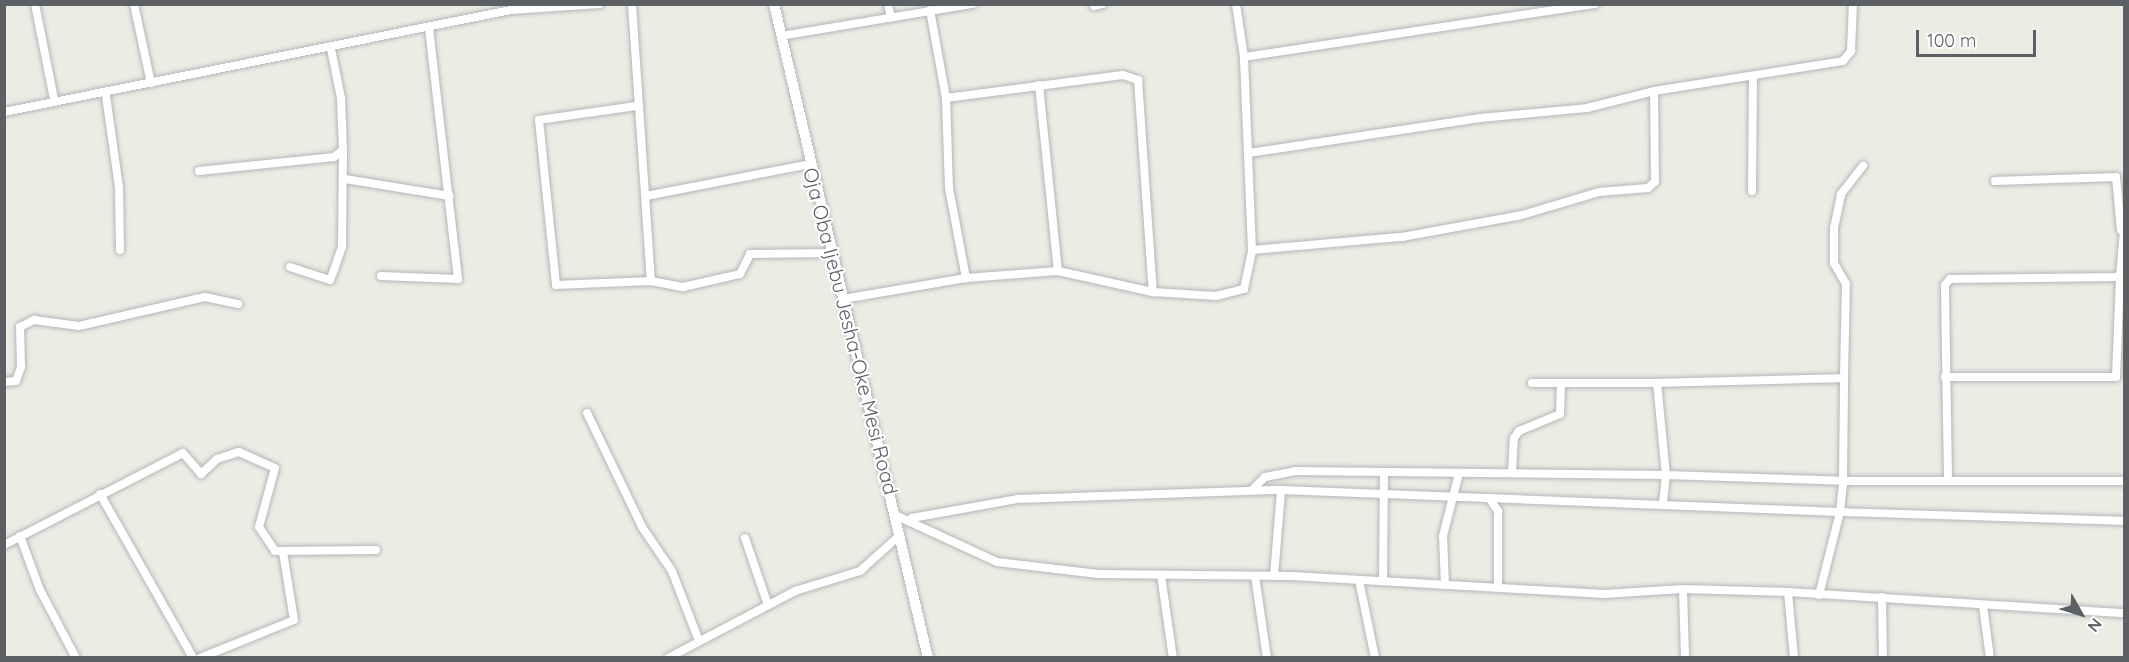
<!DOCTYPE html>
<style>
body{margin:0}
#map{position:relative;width:2129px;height:662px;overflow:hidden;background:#edece4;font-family:Quicksand,sans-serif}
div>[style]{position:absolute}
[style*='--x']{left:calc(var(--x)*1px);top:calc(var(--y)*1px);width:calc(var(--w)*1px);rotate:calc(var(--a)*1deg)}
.roads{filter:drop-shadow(0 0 2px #b4b6ba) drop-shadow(0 0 2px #b4b6ba)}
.street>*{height:8px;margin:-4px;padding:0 4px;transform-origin:4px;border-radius:4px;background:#fff}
.secondary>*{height:10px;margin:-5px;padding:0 5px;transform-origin:5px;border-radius:5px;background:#fff}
span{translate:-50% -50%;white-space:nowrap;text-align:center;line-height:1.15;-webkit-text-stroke:4.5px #fff;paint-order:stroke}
.street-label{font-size:20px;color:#5c5f63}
.frame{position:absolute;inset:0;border:6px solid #5c5f63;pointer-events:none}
.north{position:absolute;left:2051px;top:584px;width:60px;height:60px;-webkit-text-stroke:4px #fff;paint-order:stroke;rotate:129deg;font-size:16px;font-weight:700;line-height:24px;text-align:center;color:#5c5f63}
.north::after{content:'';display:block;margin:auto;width:21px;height:27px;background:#5c5f63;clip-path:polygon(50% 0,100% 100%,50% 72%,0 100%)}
.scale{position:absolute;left:1916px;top:30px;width:120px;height:27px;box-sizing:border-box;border:3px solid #5c5f63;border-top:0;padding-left:8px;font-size:18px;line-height:21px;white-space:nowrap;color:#5c5f63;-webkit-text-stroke:4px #fff;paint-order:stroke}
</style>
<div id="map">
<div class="roads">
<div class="street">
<i style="--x:35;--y:4;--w:97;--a:78.7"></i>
<i style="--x:134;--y:4;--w:81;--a:77.9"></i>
<i style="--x:632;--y:4;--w:278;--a:86.1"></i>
<i style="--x:651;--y:281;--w:33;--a:11"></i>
<i style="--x:683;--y:287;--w:58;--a:-12.8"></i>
<i style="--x:740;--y:274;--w:22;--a:-63"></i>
<i style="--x:750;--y:254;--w:82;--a:-0.7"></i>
<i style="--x:888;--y:4;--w:14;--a:78"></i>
<i style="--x:1094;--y:6;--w:9;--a:-13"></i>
<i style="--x:930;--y:10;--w:89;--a:79.7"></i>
<i style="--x:946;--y:98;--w:90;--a:88.1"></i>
<i style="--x:949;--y:188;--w:92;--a:79.3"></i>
<i style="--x:781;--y:36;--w:195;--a:-9.5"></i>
<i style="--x:1244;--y:57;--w:355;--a:-8.6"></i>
<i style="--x:1039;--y:85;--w:187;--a:84.2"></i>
<i style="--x:106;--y:96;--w:92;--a:81.9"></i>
<i style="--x:119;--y:187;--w:63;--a:89.1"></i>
<i style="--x:946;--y:98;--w:178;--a:-7.4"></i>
<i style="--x:1123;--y:75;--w:16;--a:18"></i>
<i style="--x:1138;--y:80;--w:213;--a:86"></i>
<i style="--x:636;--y:106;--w:98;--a:171.8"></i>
<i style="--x:539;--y:120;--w:166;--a:84.1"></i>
<i style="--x:556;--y:285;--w:95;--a:-2.4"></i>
<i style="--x:4;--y:112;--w:517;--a:-11.38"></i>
<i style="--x:511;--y:10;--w:89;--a:-3.9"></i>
<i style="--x:1249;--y:153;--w:234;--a:-8.6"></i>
<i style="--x:1480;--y:118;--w:107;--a:-5.3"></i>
<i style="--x:1587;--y:108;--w:69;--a:-14.2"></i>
<i style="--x:199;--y:171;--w:136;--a:-5.9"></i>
<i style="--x:334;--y:157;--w:11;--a:-38"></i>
<i style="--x:343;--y:150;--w:52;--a:-92.2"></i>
<i style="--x:341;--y:98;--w:50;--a:-101.5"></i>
<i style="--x:345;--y:179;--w:106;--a:9.2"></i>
<i style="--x:1995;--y:181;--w:121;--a:-1.9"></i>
<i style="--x:2116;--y:177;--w:53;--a:84.6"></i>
<i style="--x:1752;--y:191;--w:114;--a:-89.5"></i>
<i style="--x:646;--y:196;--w:168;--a:-11"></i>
<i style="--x:1252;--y:250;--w:151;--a:-5"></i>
<i style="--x:1402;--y:237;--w:122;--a:-10.4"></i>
<i style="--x:1522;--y:215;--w:80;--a:-16.6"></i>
<i style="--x:1599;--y:192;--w:49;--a:-4.7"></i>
<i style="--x:1648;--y:188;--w:9;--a:-41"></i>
<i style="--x:1655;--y:182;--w:91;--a:-90.6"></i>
<i style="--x:1654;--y:91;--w:191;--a:-9"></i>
<i style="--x:1843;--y:61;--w:13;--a:-51"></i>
<i style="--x:1851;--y:51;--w:47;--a:-87.6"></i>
<i style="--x:290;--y:267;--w:42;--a:18"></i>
<i style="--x:330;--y:280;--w:11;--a:-68"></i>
<i style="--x:334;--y:270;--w:24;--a:-71"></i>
<i style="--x:342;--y:247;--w:97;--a:-89.4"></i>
<i style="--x:381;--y:276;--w:77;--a:2.2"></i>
<i style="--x:458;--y:279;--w:254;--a:-96.6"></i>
<i style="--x:843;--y:299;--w:125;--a:-9.7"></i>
<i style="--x:966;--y:278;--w:92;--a:-4.4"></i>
<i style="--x:1058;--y:271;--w:97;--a:12.5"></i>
<i style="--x:1153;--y:292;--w:63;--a:3.6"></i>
<i style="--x:1216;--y:296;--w:29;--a:-14"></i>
<i style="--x:1244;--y:289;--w:40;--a:-78"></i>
<i style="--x:1252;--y:250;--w:193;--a:-92.4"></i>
<i style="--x:1244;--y:57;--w:54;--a:-98.6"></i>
<i style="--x:1945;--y:377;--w:171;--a:0"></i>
<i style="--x:2116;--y:377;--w:100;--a:-87.7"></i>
<i style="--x:1844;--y:378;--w:94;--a:-88.8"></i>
<i style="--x:1846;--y:284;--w:24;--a:-120"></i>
<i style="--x:1834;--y:263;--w:35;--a:-90"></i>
<i style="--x:1834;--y:228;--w:35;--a:-78"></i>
<i style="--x:1841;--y:194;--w:36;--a:-52"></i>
<i style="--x:4;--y:382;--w:12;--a:-5"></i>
<i style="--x:16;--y:381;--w:15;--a:-70"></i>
<i style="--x:21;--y:367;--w:40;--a:-91.4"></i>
<i style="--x:20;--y:327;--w:16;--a:-27"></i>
<i style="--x:34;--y:320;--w:45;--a:7.6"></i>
<i style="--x:79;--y:326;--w:129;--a:-13"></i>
<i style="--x:205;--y:297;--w:34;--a:12"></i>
<i style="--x:1532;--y:383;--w:125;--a:0"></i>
<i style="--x:587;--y:413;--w:127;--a:64.2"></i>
<i style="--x:642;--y:527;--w:53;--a:55.7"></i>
<i style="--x:672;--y:571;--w:75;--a:68.9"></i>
<i style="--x:1512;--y:473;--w:35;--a:-87"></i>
<i style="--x:1514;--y:438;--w:9;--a:-54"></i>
<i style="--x:1519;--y:431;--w:44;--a:-22.5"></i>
<i style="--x:1560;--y:414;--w:31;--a:-88"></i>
<i style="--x:1948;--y:481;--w:196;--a:-90.9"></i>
<i style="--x:1945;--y:285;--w:8;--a:-50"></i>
<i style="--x:1950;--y:279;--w:170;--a:-0.7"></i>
<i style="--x:2120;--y:277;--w:47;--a:-85.1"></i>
<i style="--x:1252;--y:490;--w:18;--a:-45"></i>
<i style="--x:1265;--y:477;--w:31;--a:-11"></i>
<i style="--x:1295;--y:471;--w:371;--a:0.6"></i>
<i style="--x:1666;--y:475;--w:29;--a:96"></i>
<i style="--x:100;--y:494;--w:189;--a:60.4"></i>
<i style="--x:1489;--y:498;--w:16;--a:55"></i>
<i style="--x:1498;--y:511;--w:75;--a:90"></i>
<i style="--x:895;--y:515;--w:112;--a:24.7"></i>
<i style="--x:997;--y:562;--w:102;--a:6.8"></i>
<i style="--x:1098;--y:574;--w:194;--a:0.6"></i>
<i style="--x:1292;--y:576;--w:313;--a:3.3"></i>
<i style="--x:1604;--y:594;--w:79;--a:-3.6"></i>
<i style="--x:1683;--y:589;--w:105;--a:1.6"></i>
<i style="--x:1788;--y:592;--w:337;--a:3.6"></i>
<i style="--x:912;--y:518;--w:108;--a:-10.2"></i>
<i style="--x:1018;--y:499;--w:263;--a:-2"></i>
<i style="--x:1281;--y:490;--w:559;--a:2.25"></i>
<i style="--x:1840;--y:512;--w:31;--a:-84"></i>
<i style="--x:1843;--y:481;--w:103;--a:-89.4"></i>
<i style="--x:1844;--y:378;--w:187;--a:178.5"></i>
<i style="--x:1657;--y:383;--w:92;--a:84.4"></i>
<i style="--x:1666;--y:475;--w:177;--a:1.9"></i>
<i style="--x:1843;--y:481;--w:281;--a:0"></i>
<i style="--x:20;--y:536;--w:58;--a:69.7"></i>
<i style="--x:40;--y:590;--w:77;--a:62.1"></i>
<i style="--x:745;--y:538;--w:71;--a:71.1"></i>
<i style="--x:4;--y:545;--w:201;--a:-27.2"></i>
<i style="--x:183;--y:453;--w:28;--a:49"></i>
<i style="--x:201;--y:474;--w:22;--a:-43"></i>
<i style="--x:217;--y:459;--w:23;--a:-18"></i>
<i style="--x:239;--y:452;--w:39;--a:24"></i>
<i style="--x:275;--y:468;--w:61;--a:105.2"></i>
<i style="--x:259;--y:527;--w:29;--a:56"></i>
<i style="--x:275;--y:551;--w:101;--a:-0.6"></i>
<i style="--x:1161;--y:575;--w:84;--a:81.8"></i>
<i style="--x:1255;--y:576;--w:83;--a:81.7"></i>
<i style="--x:1274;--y:576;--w:86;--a:-85.3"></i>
<i style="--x:1359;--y:580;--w:80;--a:78.4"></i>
<i style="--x:1383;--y:581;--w:109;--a:-89.5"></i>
<i style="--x:1445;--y:585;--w:49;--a:-92.3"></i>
<i style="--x:1443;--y:536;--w:65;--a:-75.7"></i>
<i style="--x:1683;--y:589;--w:69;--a:88.3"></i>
<i style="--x:1788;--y:592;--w:66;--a:84.8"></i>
<i style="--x:1819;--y:595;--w:86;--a:-75.8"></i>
<i style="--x:1840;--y:512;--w:284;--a:1.8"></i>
<i style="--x:1882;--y:597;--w:61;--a:89.1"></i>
<i style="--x:1983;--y:606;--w:52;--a:82.3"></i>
<i style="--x:200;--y:658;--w:101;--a:-22"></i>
<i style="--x:294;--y:620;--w:69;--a:-99.2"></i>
<i style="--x:668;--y:658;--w:144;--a:-27.8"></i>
<i style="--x:795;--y:591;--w:68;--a:-17.1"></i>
<i style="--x:860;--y:571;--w:54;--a:-42"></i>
</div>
<div class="secondary">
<i style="--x:774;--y:4;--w:672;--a:76.75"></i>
</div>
</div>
<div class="street-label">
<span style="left:851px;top:331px;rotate:76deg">Oja Oba Ijebu Jesha-Oke Mesi Road</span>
</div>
<div class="frame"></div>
<div class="north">N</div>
<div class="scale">100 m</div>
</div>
